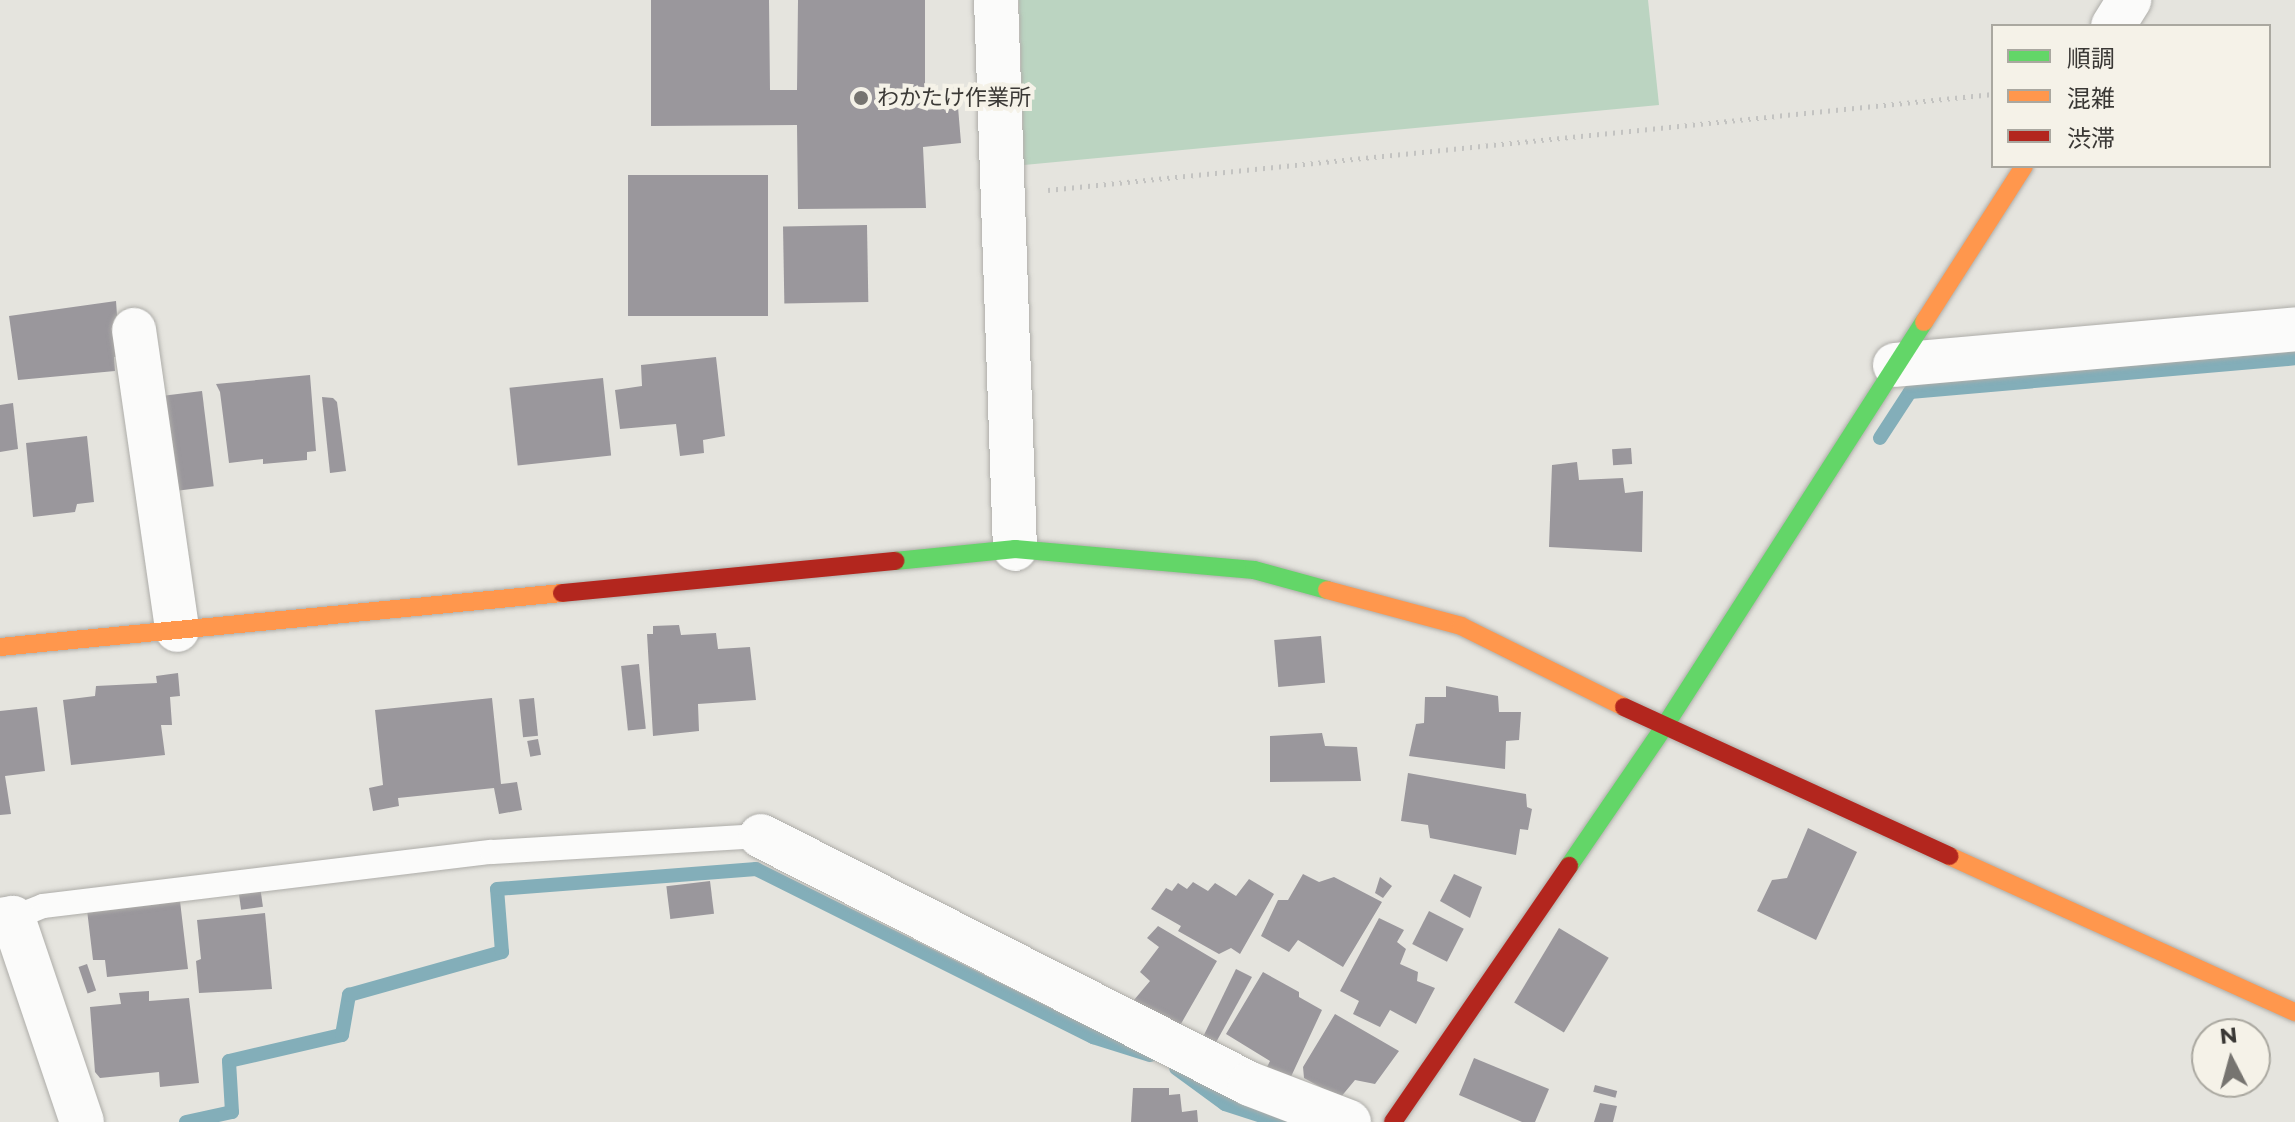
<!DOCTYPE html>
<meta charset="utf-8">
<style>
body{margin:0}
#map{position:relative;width:2295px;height:1122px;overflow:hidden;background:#e5e4de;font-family:Montserrat,"Noto Sans JP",sans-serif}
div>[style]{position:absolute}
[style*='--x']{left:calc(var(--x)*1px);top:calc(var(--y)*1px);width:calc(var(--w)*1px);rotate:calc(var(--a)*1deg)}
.green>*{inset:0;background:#bbd4c1}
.stream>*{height:14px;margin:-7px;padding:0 7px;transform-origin:7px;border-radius:7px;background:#83aeb9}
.building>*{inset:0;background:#9a979c;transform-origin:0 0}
.path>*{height:5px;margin-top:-2.5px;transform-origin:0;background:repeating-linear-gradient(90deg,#c3c3c1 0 2px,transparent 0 8px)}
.roads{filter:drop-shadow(0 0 2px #aeada9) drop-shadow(0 0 2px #aeada9)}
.lane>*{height:24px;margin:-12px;padding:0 12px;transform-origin:12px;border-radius:12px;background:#fbfbfa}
.street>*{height:44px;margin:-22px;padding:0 22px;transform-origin:22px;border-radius:22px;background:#fbfbfa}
.fast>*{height:18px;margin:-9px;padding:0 9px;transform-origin:9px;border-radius:9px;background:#63d668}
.slow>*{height:18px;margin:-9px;padding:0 9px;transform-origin:9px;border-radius:9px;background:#ff974d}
.jam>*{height:18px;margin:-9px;padding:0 9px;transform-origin:9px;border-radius:9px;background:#b3261e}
.dots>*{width:22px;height:22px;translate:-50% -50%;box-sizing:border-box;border:4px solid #f5f2e8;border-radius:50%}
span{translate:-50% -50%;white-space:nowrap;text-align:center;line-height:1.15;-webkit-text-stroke:8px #f5f2e8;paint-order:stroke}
.poi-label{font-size:22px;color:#3a3835}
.left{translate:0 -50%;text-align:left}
.legend{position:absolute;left:1991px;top:24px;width:280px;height:144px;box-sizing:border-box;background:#f5f2e8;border:2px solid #aaa8a0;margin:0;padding:10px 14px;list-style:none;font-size:24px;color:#3a3835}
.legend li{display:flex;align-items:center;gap:16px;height:40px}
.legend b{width:40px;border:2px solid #aaa8a0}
.north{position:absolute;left:2191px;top:1018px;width:80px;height:80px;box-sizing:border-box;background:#f5f2e8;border:2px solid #aaa8a0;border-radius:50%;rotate:354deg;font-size:22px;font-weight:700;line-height:32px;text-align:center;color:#3a3835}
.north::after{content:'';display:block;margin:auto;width:28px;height:36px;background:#767470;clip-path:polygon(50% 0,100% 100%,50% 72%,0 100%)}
</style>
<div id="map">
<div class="green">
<i style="clip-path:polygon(1019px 0,1648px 0,1659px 105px,1024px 165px)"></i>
</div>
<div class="stream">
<i style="--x:1880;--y:438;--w:55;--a:-56.9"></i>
<i style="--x:1910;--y:392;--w:386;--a:-5"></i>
<i style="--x:1176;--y:1068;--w:61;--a:36.3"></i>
<i style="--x:1225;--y:1104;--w:58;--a:18.1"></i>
<i style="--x:186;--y:1122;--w:47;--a:-12.3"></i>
<i style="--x:232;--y:1112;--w:51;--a:-93.4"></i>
<i style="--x:229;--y:1061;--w:116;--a:-13"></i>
<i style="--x:342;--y:1035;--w:41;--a:-80.1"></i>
<i style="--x:349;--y:995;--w:159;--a:-15.7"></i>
<i style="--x:502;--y:952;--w:63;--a:-94.5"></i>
<i style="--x:497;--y:889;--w:260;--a:-4.4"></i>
<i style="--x:756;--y:869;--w:377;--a:26.5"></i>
<i style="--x:1093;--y:1037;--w:60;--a:17.5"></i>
</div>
<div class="building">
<i style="clip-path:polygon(651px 0,769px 0,770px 90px,797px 90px,798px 0,925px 0,925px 110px,958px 107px,961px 143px,923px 147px,926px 208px,798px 209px,797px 125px,651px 126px)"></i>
<i style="left:628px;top:175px;width:140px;height:141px"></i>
<i style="left:867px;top:225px;width:77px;height:84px;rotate:89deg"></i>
<i style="clip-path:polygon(116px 301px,120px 356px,114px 357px,115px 371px,18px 380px,9px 316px)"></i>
<i style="clip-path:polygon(716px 357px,725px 436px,703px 440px,704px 453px,680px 456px,676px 424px,620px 429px,615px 390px,642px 386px,641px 365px)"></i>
<i style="clip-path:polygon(310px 375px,316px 451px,307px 452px,307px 460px,263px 464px,263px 459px,229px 463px,220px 392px,216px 384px)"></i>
<i style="left:603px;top:378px;width:78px;height:94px;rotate:84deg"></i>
<i style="left:202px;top:391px;width:96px;height:43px;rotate:83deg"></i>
<i style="clip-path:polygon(322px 397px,333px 398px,337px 402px,346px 471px,330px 473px)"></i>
<i style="clip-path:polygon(13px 403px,18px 449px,0 452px,0 405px)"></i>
<i style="clip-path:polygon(87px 436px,94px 502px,77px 504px,75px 512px,33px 517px,26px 443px)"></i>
<i style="left:1631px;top:448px;width:16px;height:19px;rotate:86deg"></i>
<i style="clip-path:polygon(1577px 462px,1579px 480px,1623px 478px,1625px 493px,1643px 491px,1642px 552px,1549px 547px,1552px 465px)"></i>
<i style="clip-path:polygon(679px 625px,681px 635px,716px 633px,718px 649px,750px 647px,756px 700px,698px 704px,699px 731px,653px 736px,647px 634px,653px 634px,653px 626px)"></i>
<i style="left:1321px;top:636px;width:47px;height:47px;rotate:85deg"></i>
<i style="left:639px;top:664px;width:65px;height:18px;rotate:84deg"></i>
<i style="clip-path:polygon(178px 673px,180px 696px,170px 697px,172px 725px,161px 725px,165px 755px,71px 765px,63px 700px,95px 696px,96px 686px,157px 683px,156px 676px)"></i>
<i style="clip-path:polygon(1446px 686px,1498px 696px,1499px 712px,1521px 712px,1519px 740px,1506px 741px,1505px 769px,1409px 756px,1416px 724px,1424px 723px,1425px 697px,1446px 697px)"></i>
<i style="clip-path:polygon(492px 698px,501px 784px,517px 782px,522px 810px,499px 814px,494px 788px,398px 798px,399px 806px,373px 811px,369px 788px,383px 785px,375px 710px)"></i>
<i style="left:534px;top:698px;width:38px;height:15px;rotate:84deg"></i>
<i style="clip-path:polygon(37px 707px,45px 771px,5px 776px,11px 814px,0 815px,0 711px)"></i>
<i style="clip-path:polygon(1322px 733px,1325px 746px,1357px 747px,1361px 781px,1270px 782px,1270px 736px)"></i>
<i style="left:538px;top:739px;width:16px;height:11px;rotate:79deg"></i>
<i style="clip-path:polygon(1408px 773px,1526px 794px,1527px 807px,1532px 809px,1528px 830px,1520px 829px,1516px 855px,1430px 838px,1428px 825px,1401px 821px)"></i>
<i style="clip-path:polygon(1808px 828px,1857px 852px,1816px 940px,1757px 911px,1772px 880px,1787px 878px)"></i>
<i style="clip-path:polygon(1303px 874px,1319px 882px,1334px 877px,1382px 902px,1343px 967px,1298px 940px,1289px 952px,1261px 936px,1278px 900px,1288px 900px)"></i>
<i style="clip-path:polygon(1454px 874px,1482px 887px,1470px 918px,1440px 901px)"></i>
<i style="clip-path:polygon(1380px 877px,1392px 886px,1383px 898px,1375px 893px)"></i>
<i style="clip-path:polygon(1249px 879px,1274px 894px,1240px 954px,1231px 948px,1219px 954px,1178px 931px,1181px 926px,1151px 909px,1166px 888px,1172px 891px,1178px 883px,1187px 889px,1193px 882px,1208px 891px,1215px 883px,1236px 896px)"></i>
<i style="left:710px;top:881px;width:33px;height:44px;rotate:83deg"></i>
<i style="left:260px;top:886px;width:21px;height:22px;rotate:82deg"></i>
<i style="clip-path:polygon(180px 901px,188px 969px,107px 977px,105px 960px,93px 960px,87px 910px)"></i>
<i style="left:1429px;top:911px;width:39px;height:37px;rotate:27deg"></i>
<i style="clip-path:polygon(265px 913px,272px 989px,199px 993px,196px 961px,201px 959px,197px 920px)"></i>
<i style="clip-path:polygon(1379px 918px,1404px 930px,1397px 942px,1406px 949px,1400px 964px,1418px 972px,1417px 981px,1435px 988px,1416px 1024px,1390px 1010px,1380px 1027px,1353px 1014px,1359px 1001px,1340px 991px)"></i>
<i style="clip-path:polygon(1158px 926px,1217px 961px,1178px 1029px,1134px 1000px,1150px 981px,1140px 972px,1159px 947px,1147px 938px)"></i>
<i style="left:1559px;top:928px;width:58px;height:87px;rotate:31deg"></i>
<i style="left:87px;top:964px;width:28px;height:9px;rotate:71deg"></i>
<i style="clip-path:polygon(1236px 969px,1252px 977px,1214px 1046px,1202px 1039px)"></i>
<i style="clip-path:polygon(1263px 972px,1299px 992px,1299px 997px,1322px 1010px,1289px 1081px,1265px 1071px,1270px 1061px,1226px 1034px)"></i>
<i style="clip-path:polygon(149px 991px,149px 1001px,189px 998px,199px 1083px,160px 1087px,159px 1072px,100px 1078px,95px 1072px,90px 1007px,121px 1004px,119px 993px)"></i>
<i style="clip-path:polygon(1335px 1014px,1399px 1051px,1375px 1084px,1355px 1080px,1340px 1098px,1304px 1078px,1303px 1067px)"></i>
<i style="clip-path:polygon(1474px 1058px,1549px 1089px,1535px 1122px,1522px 1122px,1459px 1095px)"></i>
<i style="left:1595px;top:1085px;width:23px;height:7px;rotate:15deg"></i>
<i style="clip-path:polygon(1133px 1088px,1169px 1088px,1169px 1095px,1180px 1094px,1182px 1112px,1197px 1110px,1198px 1122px,1131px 1122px)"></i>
<i style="clip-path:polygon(1600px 1103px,1617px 1106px,1613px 1122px,1594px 1122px)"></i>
</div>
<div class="path">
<i style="--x:1048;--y:190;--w:950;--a:-5.8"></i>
</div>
<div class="roads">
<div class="lane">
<i style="--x:13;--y:918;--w:32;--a:-22"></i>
<i style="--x:43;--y:906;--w:452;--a:-6.9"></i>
<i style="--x:492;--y:852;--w:269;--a:-3.4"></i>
</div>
<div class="street">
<i style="--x:996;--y:0;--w:549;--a:88.02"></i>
<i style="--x:2113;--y:26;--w:31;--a:-58"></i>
<i style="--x:134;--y:330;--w:303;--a:81.8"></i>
<i style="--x:1895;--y:365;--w:402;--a:-5.1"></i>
<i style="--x:761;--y:836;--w:548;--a:26.89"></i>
<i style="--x:1250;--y:1084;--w:106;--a:21"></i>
<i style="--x:0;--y:920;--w:13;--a:-9"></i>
<i style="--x:13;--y:918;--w:215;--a:71.3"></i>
</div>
<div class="fast">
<i style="--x:895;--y:561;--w:121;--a:-5.7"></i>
<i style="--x:1015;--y:549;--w:240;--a:5"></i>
<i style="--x:1254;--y:570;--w:76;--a:15.3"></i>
<i style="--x:1569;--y:866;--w:168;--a:-55.6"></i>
<i style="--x:1664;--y:727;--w:481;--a:-57.3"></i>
</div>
<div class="slow">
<i style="--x:1924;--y:322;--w:185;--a:-57.3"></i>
<i style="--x:1327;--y:590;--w:139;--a:15"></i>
<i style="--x:1461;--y:626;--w:182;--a:26.4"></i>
<i style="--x:0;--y:647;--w:565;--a:-5.49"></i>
<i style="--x:1949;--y:856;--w:380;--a:24.3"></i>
</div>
<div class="jam">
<i style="--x:562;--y:593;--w:335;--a:-5.5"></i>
<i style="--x:1624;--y:707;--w:358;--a:24.6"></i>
<i style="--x:1393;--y:1122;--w:311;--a:-55.5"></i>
</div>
</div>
<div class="dots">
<i style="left:861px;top:98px;background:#767470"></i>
</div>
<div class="poi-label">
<span class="left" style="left:877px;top:98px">わかたけ作業所</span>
</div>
<ul class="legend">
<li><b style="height:10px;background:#63d668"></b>順調</li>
<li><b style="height:10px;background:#ff974d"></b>混雑</li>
<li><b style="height:10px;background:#b3261e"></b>渋滞</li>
</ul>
<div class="north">N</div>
</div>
